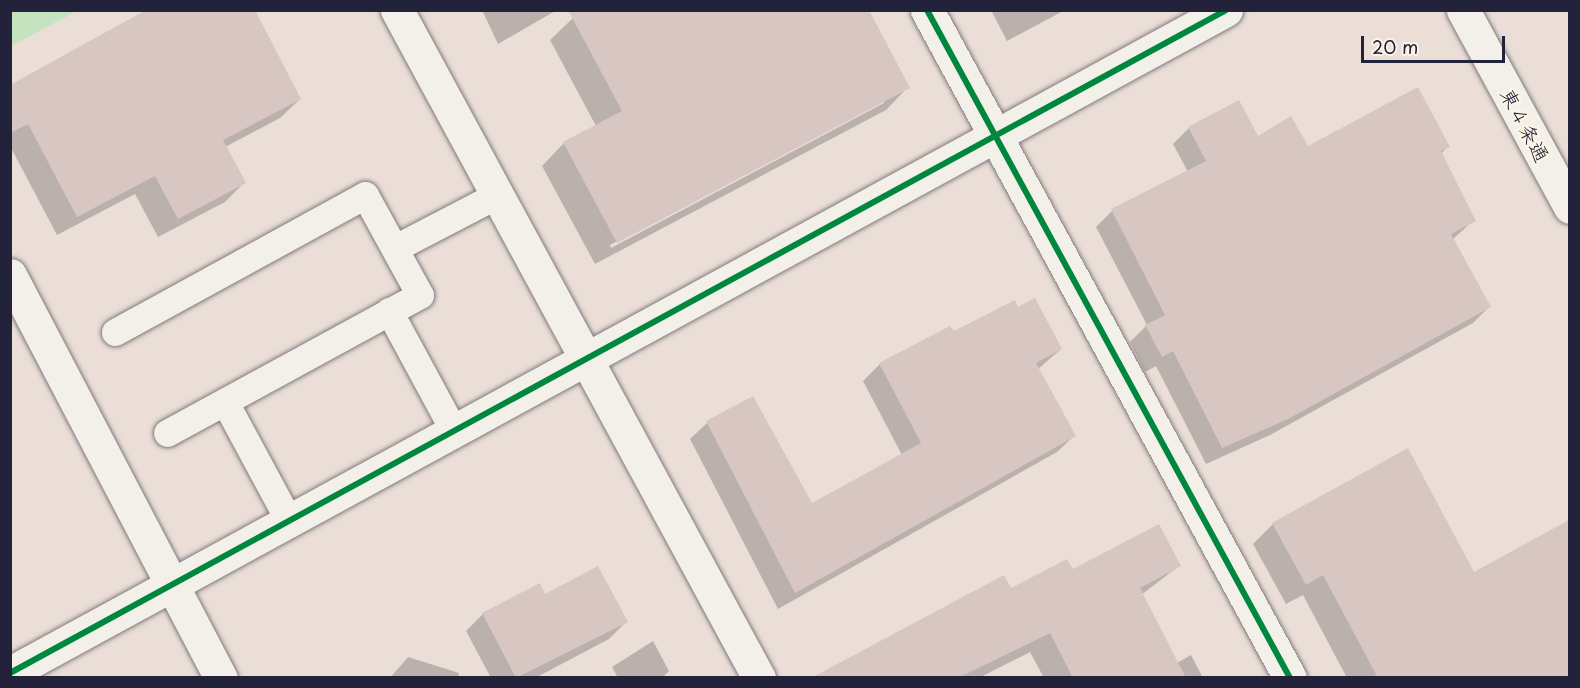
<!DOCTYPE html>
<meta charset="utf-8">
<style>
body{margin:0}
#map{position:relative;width:1580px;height:688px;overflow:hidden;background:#eaded7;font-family:"Playpen Sans","Klee One",sans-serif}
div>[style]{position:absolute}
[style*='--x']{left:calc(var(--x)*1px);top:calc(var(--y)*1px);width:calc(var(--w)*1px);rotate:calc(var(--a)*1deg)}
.green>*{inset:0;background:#c6e3c0}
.shadow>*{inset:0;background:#0003}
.building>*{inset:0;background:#d7c6c2}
.roads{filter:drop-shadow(0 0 2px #807b7d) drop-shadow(0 0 2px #807b7d)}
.service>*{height:27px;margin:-13.5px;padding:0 13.5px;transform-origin:13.5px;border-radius:13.5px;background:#f3efe9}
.minor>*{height:33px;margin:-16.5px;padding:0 16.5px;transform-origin:16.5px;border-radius:16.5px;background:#f3efe9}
.tertiary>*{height:33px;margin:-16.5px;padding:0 16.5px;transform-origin:16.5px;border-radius:16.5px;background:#f3efe9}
.cycleway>*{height:6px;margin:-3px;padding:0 3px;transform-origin:3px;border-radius:3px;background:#00873e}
span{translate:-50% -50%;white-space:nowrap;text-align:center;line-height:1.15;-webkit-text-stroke:5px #fcf5e5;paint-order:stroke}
.street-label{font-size:20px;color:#22223b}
.frame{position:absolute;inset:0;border:12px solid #22223b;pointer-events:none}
.scale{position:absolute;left:1361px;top:36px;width:144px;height:27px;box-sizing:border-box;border:3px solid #22223b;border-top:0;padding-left:8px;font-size:18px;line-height:21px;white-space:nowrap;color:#22223b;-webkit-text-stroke:4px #fcf5e5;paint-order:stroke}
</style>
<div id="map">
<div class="green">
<i style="clip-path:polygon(11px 10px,77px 10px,77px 11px,11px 46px)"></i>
</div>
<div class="shadow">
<i style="clip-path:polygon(482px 10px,557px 10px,498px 44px)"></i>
<i style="clip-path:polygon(991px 10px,1065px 10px,1007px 41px)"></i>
<i style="clip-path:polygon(evenodd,573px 18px,908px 87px,886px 110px,595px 264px,542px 166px,564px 143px,596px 126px,550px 40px,573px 18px,884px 100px,884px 103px,611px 248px,610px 245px,884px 100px)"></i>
<i style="clip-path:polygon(10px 87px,300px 99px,280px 118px,225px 147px,245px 182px,225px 202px,158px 237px,135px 194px,57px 235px,10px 146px)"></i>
<i style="clip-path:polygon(1189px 128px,1308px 147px,1448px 146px,1441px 154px,1474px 220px,1452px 240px,1489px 307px,1473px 323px,1270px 435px,1206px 464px,1156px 366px,1145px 372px,1130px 342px,1147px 325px,1096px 227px,1112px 211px,1188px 172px,1173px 144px)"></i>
<i style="clip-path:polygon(1018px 309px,1061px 349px,1038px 369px,1074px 436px,1057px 452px,778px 609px,690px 439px,707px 423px,811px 505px,902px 455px,863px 381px,880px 364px,950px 328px,953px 333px)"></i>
<i style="clip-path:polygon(1570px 522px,1570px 678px,1347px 678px,1303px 595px,1286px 604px,1253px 544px,1273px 524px,1474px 574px)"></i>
<i style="clip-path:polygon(1179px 566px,1141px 595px,1177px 663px,1191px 655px,1203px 678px,1044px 678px,1030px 652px,979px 678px,825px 678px,1010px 590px,1072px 571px)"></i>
<i style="clip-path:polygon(545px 596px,626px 622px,609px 639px,535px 678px,491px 678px,466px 631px,483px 614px)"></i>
<i style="clip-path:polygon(653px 641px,669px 671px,662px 678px,618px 678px,612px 667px)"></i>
<i style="clip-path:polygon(408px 657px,459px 673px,458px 678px,390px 678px)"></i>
</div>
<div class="building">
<i style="clip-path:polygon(146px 10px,255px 10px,301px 99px,223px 140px,246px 183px,178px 219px,155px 176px,77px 217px,28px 124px,10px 133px,10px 85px)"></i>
<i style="clip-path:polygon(568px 10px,869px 10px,910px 88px,617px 243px,563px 142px,622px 111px)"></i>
<i style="clip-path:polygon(1418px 87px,1450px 147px,1441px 151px,1476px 221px,1451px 234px,1491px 307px,1288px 419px,1222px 448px,1173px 351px,1162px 357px,1145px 325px,1165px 315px,1111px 209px,1206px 161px,1188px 127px,1239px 100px,1258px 136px,1291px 116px,1308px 146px)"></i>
<i style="clip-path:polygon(1035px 298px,1062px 349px,1036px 363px,1076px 436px,795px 593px,706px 421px,753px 396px,812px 503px,921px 443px,879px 363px,950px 326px,954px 331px,1015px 300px,1018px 307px)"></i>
<i style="clip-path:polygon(1408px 448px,1474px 572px,1569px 520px,1569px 678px,1378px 678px,1323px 575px,1306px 585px,1272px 523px)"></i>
<i style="clip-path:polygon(1159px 524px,1181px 566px,1140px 588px,1186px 678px,1073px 678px,1050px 633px,958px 678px,811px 678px,1004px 575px,1011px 588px,1067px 559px,1073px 569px)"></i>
<i style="clip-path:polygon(598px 566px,628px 622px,516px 678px,482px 613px,540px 583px,545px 594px)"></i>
</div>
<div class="roads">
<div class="service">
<i style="--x:395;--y:248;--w:115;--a:-27.5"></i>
<i style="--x:389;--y:311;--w:136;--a:61.6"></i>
<i style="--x:115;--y:332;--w:285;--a:-28.7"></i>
<i style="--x:365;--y:195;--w:114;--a:61.2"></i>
<i style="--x:420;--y:295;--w:288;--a:151.4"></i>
<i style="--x:225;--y:402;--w:135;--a:61.7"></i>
</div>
<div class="minor">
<i style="--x:927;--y:10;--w:760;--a:61.48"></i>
<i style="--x:10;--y:275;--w:455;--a:62.4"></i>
<i style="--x:10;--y:673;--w:1385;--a:-28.6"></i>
</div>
<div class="tertiary">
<i style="--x:397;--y:10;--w:760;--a:61.55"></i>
<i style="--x:1463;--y:10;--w:224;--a:61.5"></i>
</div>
</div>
<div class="cycleway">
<i style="--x:927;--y:10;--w:760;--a:61.48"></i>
<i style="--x:10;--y:673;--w:1385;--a:-28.6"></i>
</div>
<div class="street-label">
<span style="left:1525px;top:125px;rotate:62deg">東４条通</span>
</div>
<div class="frame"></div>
<div class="scale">20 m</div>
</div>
